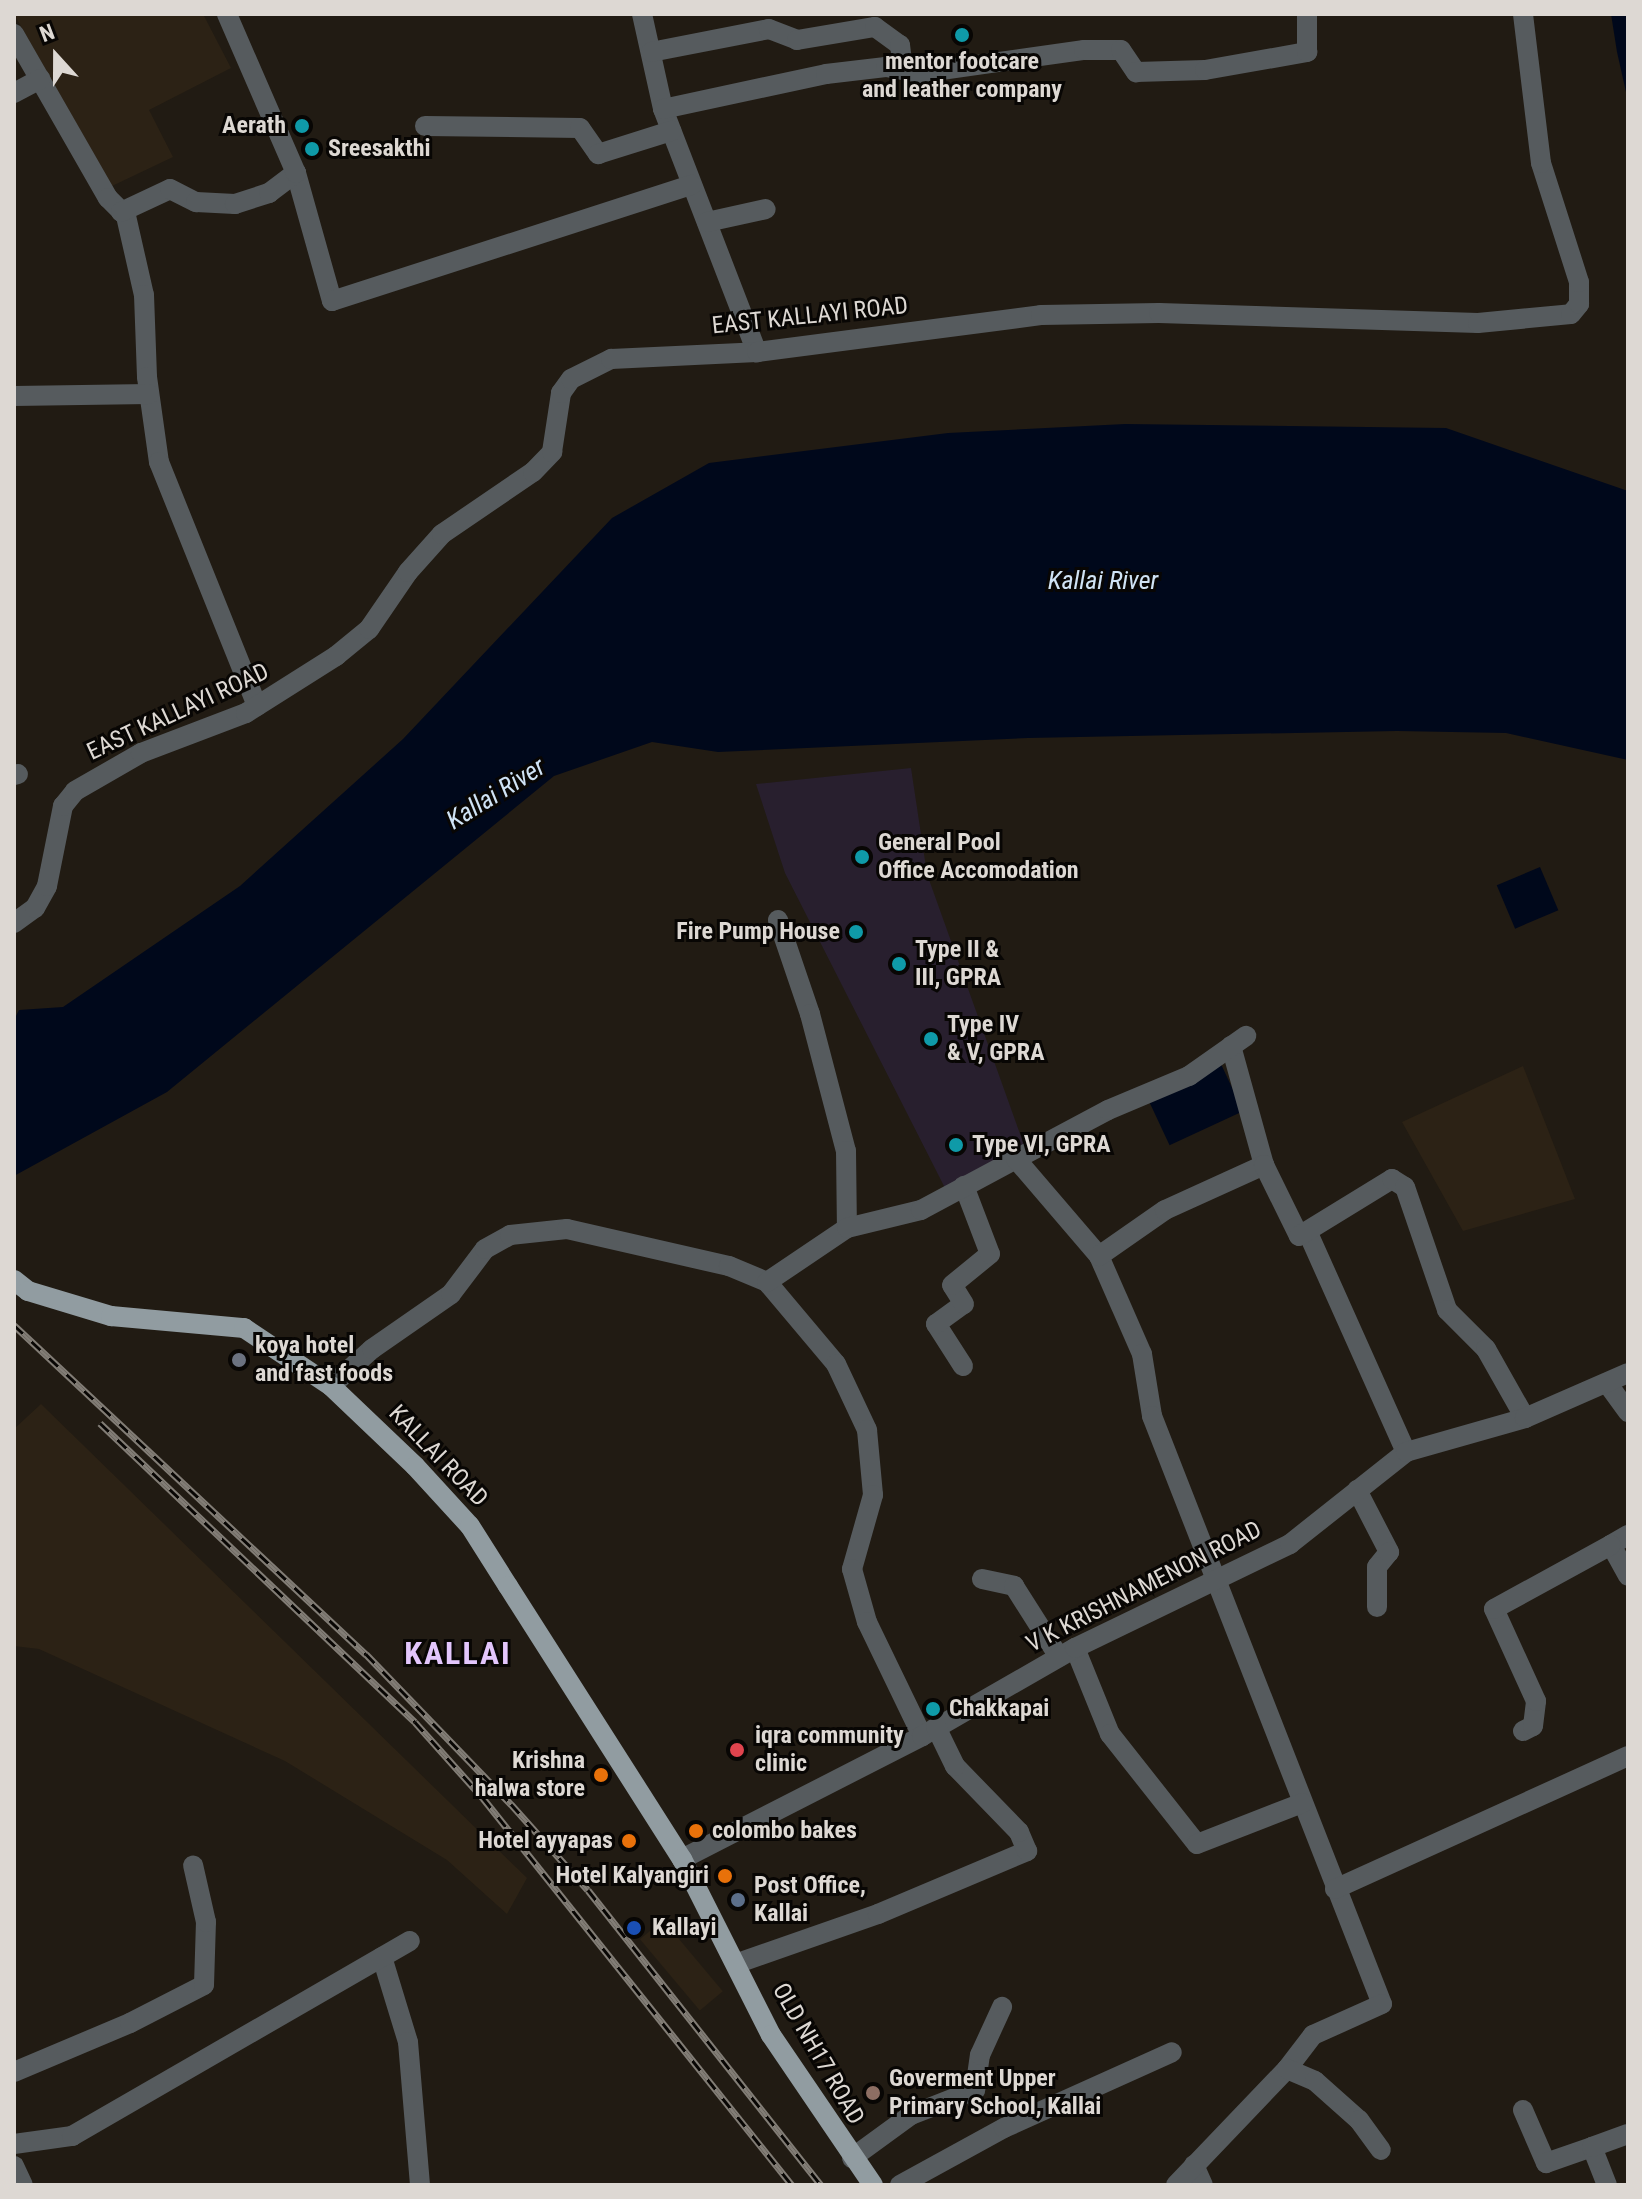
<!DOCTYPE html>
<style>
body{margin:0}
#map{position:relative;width:1642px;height:2199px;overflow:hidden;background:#211b13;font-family:"Roboto Condensed",sans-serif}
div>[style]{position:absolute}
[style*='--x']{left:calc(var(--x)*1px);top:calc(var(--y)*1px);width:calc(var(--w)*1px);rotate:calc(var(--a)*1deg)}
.commercial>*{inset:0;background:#281f2e}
.built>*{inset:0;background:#2c2215;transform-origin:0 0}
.water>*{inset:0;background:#00081b;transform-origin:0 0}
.minor>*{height:20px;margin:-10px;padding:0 10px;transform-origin:10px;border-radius:10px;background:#565b5e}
.major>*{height:20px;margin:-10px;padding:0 10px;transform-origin:10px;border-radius:10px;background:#919ca1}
.rail>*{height:7px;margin-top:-3.5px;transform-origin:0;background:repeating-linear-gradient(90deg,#080604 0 12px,#827d76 0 24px);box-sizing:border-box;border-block:2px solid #827d76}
.dots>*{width:22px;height:22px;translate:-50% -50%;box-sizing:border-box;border:4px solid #080604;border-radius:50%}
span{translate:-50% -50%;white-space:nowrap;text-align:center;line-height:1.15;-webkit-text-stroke:6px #080604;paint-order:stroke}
.poi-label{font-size:24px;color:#ddd8d3;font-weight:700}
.right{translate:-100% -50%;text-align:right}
.left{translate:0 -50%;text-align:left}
.street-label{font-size:24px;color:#ddd8d3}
.water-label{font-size:26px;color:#d0e3f5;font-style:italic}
.district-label{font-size:32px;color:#e3c6fc;font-weight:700;letter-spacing:2px}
.frame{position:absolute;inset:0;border:16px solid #ddd8d3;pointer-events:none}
.north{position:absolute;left:16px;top:16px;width:80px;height:80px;-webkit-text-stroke:6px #080604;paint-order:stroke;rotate:339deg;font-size:22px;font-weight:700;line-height:32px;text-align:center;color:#ddd8d3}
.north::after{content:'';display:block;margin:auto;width:28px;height:36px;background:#ddd8d3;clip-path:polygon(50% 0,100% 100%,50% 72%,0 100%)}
</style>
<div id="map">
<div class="commercial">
<i style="clip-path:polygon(911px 768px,927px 874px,1024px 1145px,945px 1188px,785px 873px,756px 784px)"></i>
</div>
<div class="built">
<i style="clip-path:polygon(14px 14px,203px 14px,231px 68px,149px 110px,173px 157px,112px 186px)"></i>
<i style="clip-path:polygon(1523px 1066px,1575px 1199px,1463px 1231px,1402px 1122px)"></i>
<i style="clip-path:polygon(41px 1404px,527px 1878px,507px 1914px,447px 1860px,285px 1761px,39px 1649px,14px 1646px,14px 1429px)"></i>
<i style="left:663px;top:1920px;width:93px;height:30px;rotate:50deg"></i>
</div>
<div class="water">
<i style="clip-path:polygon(1611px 14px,1628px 14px,1628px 101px,1617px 52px)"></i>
<i style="clip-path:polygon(1125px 424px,1446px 428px,1628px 491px,1628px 760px,1506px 733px,1397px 731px,1028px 738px,718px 752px,652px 742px,554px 776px,167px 1092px,14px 1176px,14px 1020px,19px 1010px,63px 1007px,240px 886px,403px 739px,612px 518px,709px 463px,948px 433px)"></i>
<i style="left:1540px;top:867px;width:47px;height:47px;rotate:67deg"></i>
<i style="left:1221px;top:1064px;width:52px;height:81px;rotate:65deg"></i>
</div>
<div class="minor">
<i style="--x:642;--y:14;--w:97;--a:77.5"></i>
<i style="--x:663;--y:109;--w:261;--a:68.9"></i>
<i style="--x:14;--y:34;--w:189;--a:60.2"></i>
<i style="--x:108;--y:198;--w:25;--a:45"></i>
<i style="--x:126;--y:216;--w:81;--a:77.2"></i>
<i style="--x:144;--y:295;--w:82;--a:87.9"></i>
<i style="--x:147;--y:377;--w:86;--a:82"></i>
<i style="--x:159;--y:462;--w:263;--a:68.1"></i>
<i style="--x:651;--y:52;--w:120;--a:-11"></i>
<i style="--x:769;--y:29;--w:30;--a:21"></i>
<i style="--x:797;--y:40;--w:79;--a:-9.5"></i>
<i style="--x:875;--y:27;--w:31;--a:36"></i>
<i style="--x:900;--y:45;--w:25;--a:83"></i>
<i style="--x:14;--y:93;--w:30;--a:-28"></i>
<i style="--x:663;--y:109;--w:167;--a:-12.1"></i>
<i style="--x:826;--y:74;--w:60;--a:-6.7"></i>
<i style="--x:886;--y:67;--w:35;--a:10"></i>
<i style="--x:920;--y:73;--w:166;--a:-8"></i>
<i style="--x:1084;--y:50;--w:37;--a:0"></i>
<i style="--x:1121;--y:50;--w:27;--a:56"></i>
<i style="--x:1136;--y:72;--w:69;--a:-1.7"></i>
<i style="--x:1205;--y:70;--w:104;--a:-10"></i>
<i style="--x:1307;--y:52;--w:38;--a:-90"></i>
<i style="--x:425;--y:126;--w:155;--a:0.7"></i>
<i style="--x:580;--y:128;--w:32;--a:55"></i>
<i style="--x:598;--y:154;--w:77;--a:-17.5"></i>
<i style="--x:296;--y:173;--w:133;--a:74.3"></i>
<i style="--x:332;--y:301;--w:378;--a:-17.9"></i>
<i style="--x:121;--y:212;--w:54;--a:-25.1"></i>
<i style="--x:170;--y:189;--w:29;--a:27"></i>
<i style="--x:196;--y:202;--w:39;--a:3"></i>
<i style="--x:235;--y:204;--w:36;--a:-18"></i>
<i style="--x:269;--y:193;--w:34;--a:-37"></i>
<i style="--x:296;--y:173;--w:173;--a:-113.5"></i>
<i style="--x:707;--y:222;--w:60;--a:-12.4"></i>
<i style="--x:14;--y:396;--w:135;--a:-0.8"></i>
<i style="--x:14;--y:775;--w:4;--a:-14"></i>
<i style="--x:778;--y:920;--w:99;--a:71.2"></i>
<i style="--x:810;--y:1014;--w:142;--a:75.3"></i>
<i style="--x:846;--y:1151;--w:77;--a:89.3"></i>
<i style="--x:14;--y:923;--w:26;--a:-36"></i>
<i style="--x:35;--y:908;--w:25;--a:-61"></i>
<i style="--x:47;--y:886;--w:82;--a:-78.7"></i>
<i style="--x:63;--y:806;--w:19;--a:-51"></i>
<i style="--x:75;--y:791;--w:76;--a:-29.9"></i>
<i style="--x:141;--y:753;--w:112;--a:-20.9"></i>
<i style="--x:246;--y:713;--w:107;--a:-32.3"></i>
<i style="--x:336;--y:656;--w:43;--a:-39.3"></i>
<i style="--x:369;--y:629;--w:69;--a:-55.6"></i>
<i style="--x:408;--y:572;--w:51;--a:-48.2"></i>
<i style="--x:442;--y:534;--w:110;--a:-34.3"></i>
<i style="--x:533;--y:472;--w:28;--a:-46"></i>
<i style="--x:552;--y:452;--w:60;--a:-81.3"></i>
<i style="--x:561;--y:393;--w:17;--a:-54"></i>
<i style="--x:571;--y:379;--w:45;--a:-26.6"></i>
<i style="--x:611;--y:359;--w:146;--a:-2.7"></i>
<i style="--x:757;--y:352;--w:286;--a:-7.4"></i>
<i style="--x:1041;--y:315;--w:118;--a:-1"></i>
<i style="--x:1159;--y:313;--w:319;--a:1.8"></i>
<i style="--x:1478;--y:323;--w:93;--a:-5.5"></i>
<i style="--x:1571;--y:314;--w:13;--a:-51"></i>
<i style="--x:1579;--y:304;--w:22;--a:-90"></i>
<i style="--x:1579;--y:282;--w:125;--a:-107.7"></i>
<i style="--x:1541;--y:163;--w:150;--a:-96.9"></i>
<i style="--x:1231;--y:1046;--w:123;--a:74.5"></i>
<i style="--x:1016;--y:1159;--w:104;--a:-28"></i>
<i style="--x:1108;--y:1110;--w:88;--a:-22.8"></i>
<i style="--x:1189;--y:1076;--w:70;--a:-35.1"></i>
<i style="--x:1308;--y:1233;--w:240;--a:65.9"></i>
<i style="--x:1099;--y:1256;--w:107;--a:66.3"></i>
<i style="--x:1142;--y:1354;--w:63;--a:80.8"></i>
<i style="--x:1152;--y:1416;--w:631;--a:68.64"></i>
<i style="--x:1382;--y:2004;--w:76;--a:155.8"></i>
<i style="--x:1313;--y:2035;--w:43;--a:127.4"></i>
<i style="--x:767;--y:1282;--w:107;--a:49.9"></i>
<i style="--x:836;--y:1364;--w:73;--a:64.8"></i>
<i style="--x:867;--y:1430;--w:65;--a:84.7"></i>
<i style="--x:873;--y:1495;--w:77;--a:105.8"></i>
<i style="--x:852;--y:1569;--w:55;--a:74.2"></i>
<i style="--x:867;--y:1622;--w:127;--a:64.2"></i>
<i style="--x:963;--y:1366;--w:50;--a:-122.7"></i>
<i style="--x:936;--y:1324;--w:34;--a:-36"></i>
<i style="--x:964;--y:1304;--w:22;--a:-122"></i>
<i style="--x:952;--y:1285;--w:49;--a:-39.2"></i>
<i style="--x:990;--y:1254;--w:73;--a:-110.9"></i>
<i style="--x:1607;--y:1383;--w:36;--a:54"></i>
<i style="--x:331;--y:1386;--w:55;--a:-42.1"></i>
<i style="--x:372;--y:1349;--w:96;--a:-34.8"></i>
<i style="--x:451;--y:1294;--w:56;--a:-52.9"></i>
<i style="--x:485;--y:1249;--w:29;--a:-29"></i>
<i style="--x:510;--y:1235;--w:57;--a:-6"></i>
<i style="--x:567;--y:1229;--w:166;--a:12.9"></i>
<i style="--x:729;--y:1266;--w:41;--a:22.8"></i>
<i style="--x:767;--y:1282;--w:97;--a:-34"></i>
<i style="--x:847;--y:1228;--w:76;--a:-13.7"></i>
<i style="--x:921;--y:1210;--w:108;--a:-28.2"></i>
<i style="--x:1016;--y:1159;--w:128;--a:49.4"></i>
<i style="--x:1099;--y:1256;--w:80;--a:-34.9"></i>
<i style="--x:1165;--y:1210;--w:109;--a:-24.4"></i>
<i style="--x:1264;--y:1165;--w:79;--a:63.8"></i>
<i style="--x:1299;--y:1236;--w:109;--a:-31.5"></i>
<i style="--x:1392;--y:1179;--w:15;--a:32"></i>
<i style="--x:1405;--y:1187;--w:130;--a:71.1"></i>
<i style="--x:1447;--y:1310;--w:55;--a:45"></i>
<i style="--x:1486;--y:1349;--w:79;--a:60.5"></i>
<i style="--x:1357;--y:1490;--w:70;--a:62.7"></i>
<i style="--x:1389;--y:1552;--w:19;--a:129"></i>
<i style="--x:1377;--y:1567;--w:40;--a:90"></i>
<i style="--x:1628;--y:1535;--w:20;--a:150"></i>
<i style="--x:1611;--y:1545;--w:35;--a:61"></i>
<i style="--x:982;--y:1579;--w:33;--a:12"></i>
<i style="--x:1014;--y:1586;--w:84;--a:57.6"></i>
<i style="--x:1075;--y:1648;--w:93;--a:67.9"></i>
<i style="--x:1110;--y:1734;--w:140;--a:51.7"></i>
<i style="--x:1197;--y:1844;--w:113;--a:-21.3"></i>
<i style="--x:1523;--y:1731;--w:11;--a:-27"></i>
<i style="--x:1533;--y:1726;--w:25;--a:-83"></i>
<i style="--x:1536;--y:1701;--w:101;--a:-114.5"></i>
<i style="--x:1494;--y:1609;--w:133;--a:-28.7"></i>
<i style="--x:682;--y:1859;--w:270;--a:-27.1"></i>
<i style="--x:922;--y:1736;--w:177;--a:-29.9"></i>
<i style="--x:1075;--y:1648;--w:239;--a:-25.8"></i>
<i style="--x:1290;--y:1544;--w:148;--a:-38.4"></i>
<i style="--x:1406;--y:1452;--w:124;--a:-15.9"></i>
<i style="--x:1525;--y:1418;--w:112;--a:-23.6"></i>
<i style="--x:1335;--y:1889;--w:322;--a:-24.4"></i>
<i style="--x:382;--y:1957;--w:89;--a:73"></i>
<i style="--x:408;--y:2042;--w:144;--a:85.2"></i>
<i style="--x:738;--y:1963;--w:148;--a:-19.3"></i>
<i style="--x:878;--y:1914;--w:162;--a:-22.9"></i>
<i style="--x:1027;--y:1851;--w:21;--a:-113"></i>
<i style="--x:1019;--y:1832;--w:92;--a:-134.1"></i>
<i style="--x:955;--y:1766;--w:43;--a:-116"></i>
<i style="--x:14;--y:2072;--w:126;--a:-22.9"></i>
<i style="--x:130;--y:2023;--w:83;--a:-27.2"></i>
<i style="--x:204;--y:1985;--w:63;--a:-88.2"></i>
<i style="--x:206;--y:1922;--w:58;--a:-102.8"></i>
<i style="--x:1523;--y:2110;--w:58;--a:66.5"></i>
<i style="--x:1546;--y:2163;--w:49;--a:-19.2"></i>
<i style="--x:1592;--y:2147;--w:41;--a:68.5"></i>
<i style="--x:14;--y:2144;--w:59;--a:-7.9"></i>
<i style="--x:72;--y:2136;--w:390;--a:-30"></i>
<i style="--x:1592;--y:2147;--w:38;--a:-20"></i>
<i style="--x:852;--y:2158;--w:73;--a:-36.1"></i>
<i style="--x:911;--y:2115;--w:69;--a:-21.3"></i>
<i style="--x:975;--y:2090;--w:35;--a:-82"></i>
<i style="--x:980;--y:2055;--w:53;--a:-65.4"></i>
<i style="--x:1194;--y:2165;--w:22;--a:66"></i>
<i style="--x:14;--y:2166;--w:21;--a:65"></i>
<i style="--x:900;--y:2185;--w:119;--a:-28.7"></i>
<i style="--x:1004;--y:2128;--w:184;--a:-24.3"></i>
<i style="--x:1176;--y:2185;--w:161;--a:-46.3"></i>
<i style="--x:1287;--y:2069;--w:30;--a:23"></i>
<i style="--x:1315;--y:2081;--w:59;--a:41.6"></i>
<i style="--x:1359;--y:2120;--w:37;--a:54"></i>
</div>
<div class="major">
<i style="--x:14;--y:1280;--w:18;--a:38"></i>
<i style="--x:28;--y:1291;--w:87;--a:16.8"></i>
<i style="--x:111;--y:1316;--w:134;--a:5.2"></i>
<i style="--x:244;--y:1328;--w:105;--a:33.7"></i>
<i style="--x:331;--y:1386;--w:116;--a:43.6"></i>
<i style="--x:415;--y:1466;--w:81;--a:47.5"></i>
<i style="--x:470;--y:1526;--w:71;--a:57.7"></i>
<i style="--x:508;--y:1586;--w:324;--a:57.5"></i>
<i style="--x:682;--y:1859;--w:197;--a:63.2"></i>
<i style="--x:771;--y:2035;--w:181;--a:55.8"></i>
</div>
<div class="rail">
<i style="--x:14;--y:1325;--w:482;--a:43.1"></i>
<i style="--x:366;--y:1654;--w:209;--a:46"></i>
<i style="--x:511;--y:1804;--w:115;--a:48.2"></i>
<i style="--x:588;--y:1890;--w:376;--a:51.7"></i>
<i style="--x:100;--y:1423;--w:434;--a:43.5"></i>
<i style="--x:415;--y:1722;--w:102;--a:48.2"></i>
<i style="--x:483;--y:1798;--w:495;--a:51.4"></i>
</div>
<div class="dots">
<i style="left:962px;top:35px;background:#0f9aa8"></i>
<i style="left:302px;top:126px;background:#0f9aa8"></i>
<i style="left:312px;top:149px;background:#0f9aa8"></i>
<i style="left:862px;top:857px;background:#0f9aa8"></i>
<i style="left:856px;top:932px;background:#0f9aa8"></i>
<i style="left:899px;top:964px;background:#0f9aa8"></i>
<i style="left:931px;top:1039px;background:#0f9aa8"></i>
<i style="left:956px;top:1145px;background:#0f9aa8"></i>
<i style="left:239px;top:1360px;background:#6b7280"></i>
<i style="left:933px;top:1709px;background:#0f9aa8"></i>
<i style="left:737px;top:1750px;background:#e0444e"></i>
<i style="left:601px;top:1775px;background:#e8710a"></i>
<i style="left:696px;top:1831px;background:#e8710a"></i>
<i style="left:629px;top:1841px;background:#e8710a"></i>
<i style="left:725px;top:1876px;background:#e8710a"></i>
<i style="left:738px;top:1900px;background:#5c6f8a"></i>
<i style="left:634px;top:1928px;background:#1a4fb4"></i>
<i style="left:873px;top:2093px;background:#8d6e63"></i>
</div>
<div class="poi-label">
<span style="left:962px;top:76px">mentor footcare<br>and leather company</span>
<span class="right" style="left:286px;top:126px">Aerath</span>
<span class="left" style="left:328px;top:149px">Sreesakthi</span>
<span class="left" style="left:878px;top:857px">General Pool<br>Office Accomodation</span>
<span class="right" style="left:840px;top:932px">Fire Pump House</span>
<span class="left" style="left:915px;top:964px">Type II &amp;<br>III, GPRA</span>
<span class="left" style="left:947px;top:1039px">Type IV<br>&amp; V, GPRA</span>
<span class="left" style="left:972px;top:1145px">Type VI, GPRA</span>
<span class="left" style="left:255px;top:1360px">koya hotel<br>and fast foods</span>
<span class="left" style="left:949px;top:1709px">Chakkapai</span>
<span class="left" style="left:755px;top:1750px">iqra community<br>clinic</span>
<span class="right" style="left:585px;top:1775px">Krishna<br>halwa store</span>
<span class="left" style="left:712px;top:1831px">colombo bakes</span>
<span class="right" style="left:613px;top:1841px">Hotel ayyapas</span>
<span class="right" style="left:709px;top:1876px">Hotel Kalyangiri</span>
<span class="left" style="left:754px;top:1900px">Post Office,<br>Kallai</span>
<span class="left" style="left:652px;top:1928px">Kallayi</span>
<span class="left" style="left:889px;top:2093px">Goverment Upper<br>Primary School, Kallai</span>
</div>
<div class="street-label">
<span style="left:810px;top:316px;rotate:-6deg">EAST KALLAYI ROAD</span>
<span style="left:178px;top:712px;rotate:-25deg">EAST KALLAYI ROAD</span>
<span style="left:438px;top:1456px;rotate:46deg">KALLAI ROAD</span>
<span style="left:1144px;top:1587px;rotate:-27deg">V K KRISHNAMENON ROAD</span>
<span style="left:818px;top:2054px;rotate:60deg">OLD NH17 ROAD</span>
</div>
<div class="water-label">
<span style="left:1103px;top:581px">Kallai River</span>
<span style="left:496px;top:794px;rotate:-32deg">Kallai River</span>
</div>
<div class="district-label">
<span style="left:458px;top:1653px">KALLAI</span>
</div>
<div class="frame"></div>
<div class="north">N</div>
</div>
